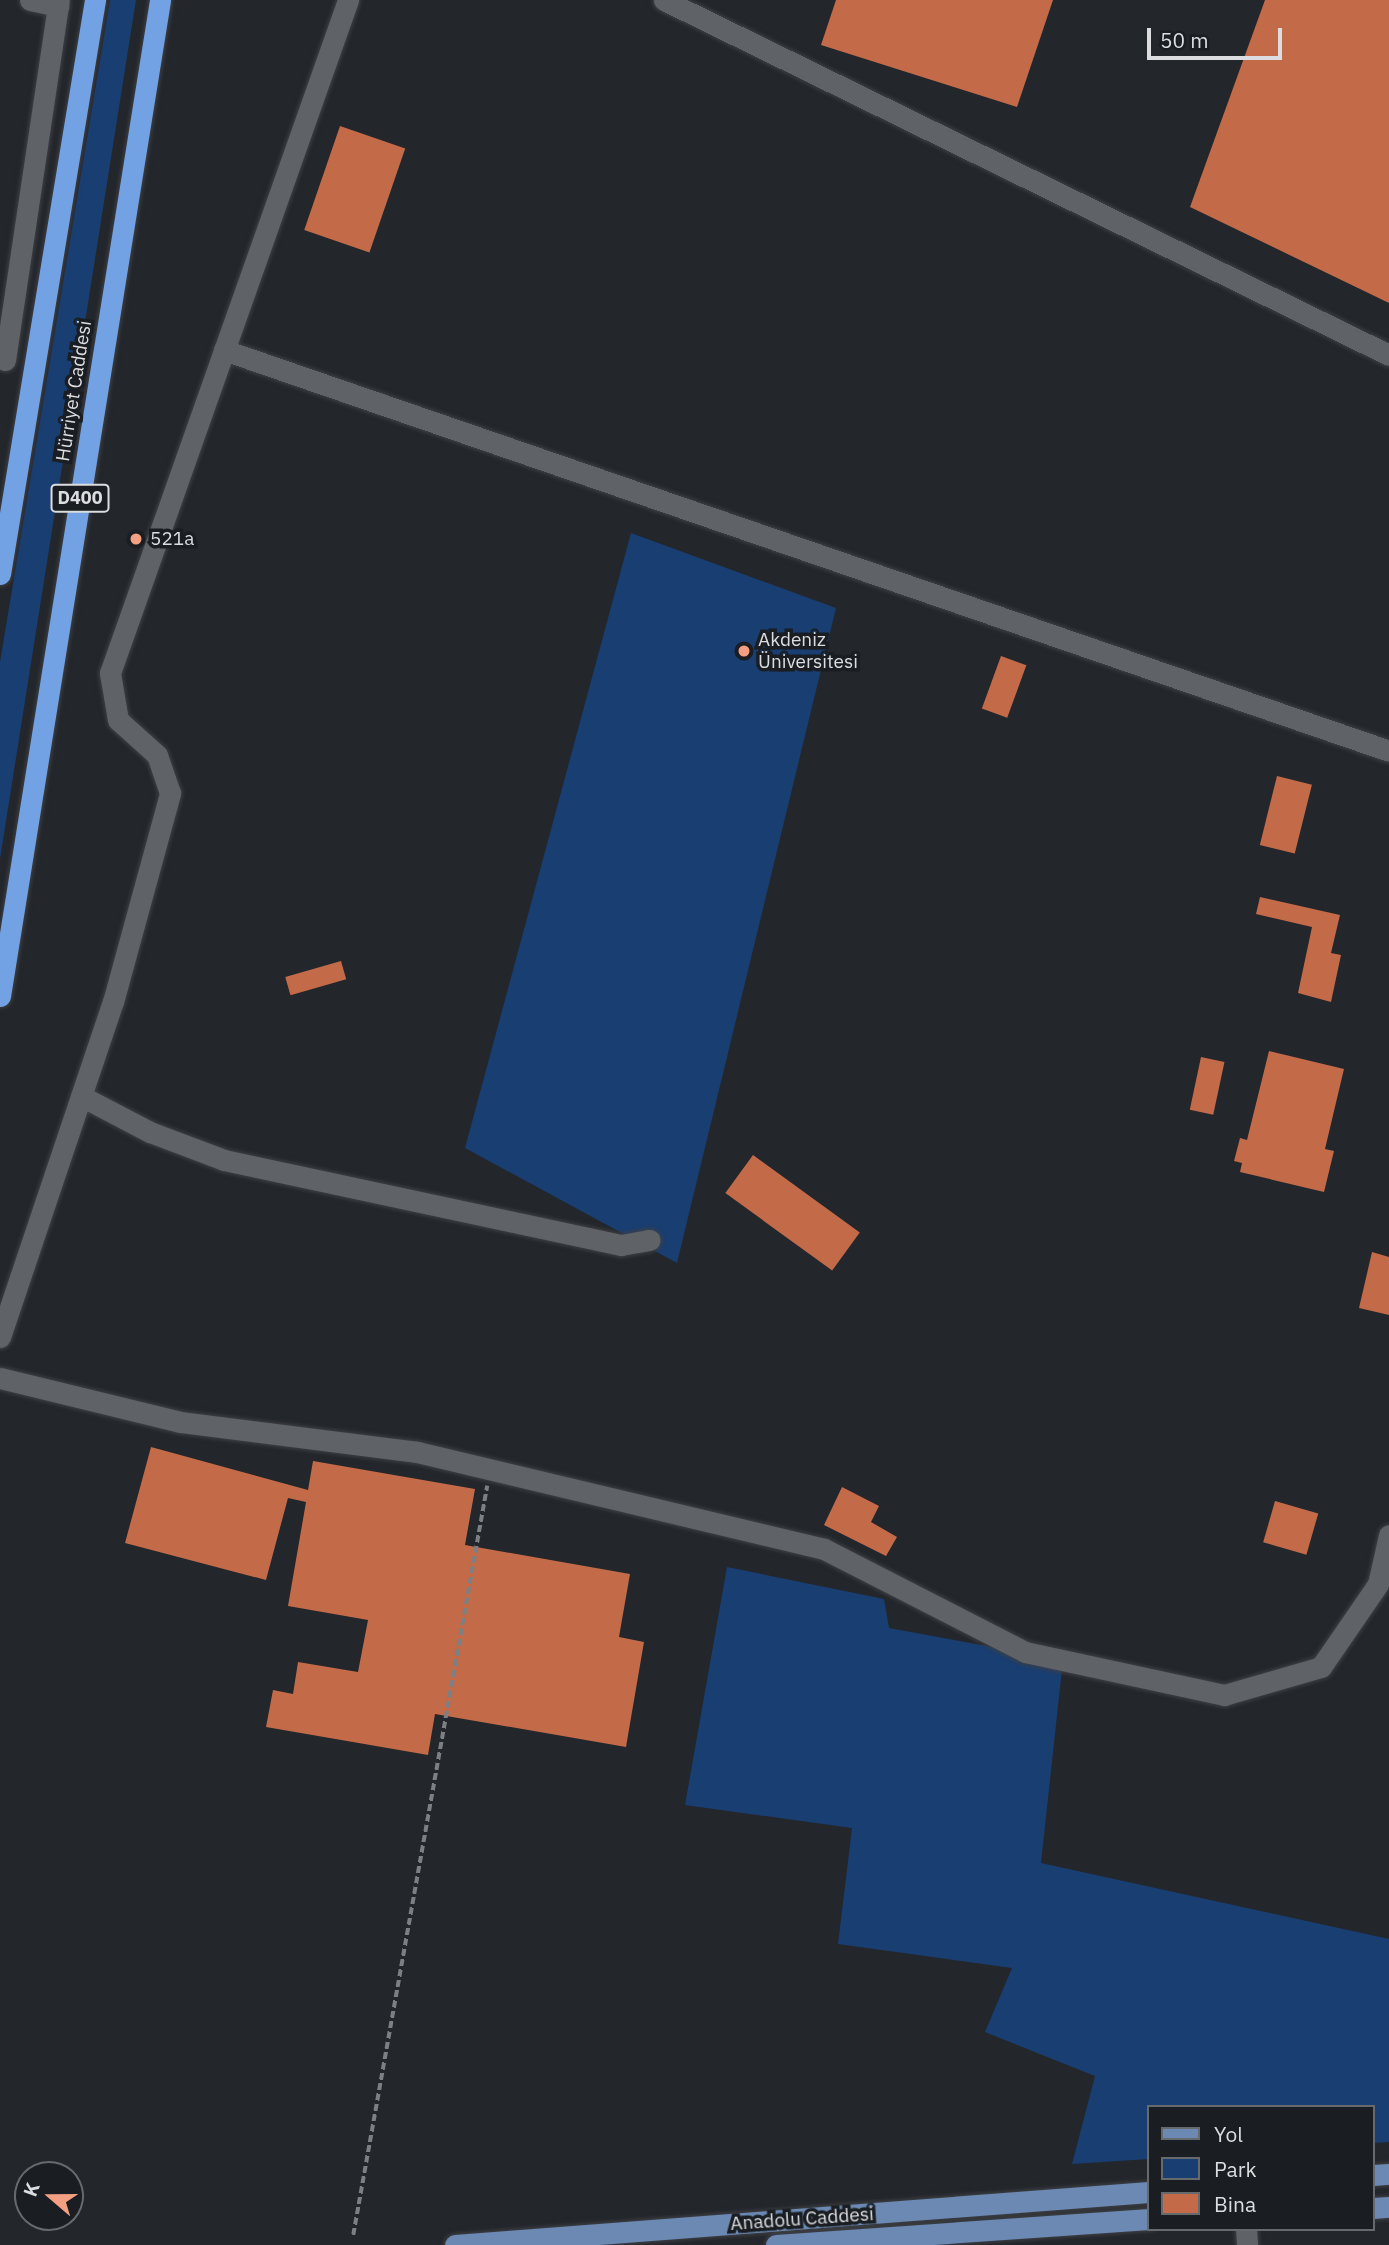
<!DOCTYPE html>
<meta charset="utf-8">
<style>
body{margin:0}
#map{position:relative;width:1389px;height:2245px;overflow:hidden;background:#23262b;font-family:"IBM Plex Sans",sans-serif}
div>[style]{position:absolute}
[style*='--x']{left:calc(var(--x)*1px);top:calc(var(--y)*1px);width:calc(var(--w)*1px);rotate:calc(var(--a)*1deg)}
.green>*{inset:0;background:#193e72}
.building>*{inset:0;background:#c36a49;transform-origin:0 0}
.path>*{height:3.5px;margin-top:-1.75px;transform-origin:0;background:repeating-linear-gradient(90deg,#7c7f83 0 7px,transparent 0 10.5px)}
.roads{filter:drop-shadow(0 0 2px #3e4044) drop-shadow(0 0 2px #3e4044)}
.minor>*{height:21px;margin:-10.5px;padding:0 10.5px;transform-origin:10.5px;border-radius:10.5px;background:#5f6368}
.major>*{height:21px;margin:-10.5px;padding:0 10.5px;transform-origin:10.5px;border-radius:10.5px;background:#6b89b2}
.highway>*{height:21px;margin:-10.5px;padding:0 10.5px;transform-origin:10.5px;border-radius:10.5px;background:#73a2e4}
.dots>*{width:19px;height:19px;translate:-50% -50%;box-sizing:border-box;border:4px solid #1a1d21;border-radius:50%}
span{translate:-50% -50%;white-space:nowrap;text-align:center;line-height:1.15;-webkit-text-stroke:7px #1a1d21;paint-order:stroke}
.shield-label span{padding:2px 5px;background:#1a1d21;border:2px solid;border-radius:5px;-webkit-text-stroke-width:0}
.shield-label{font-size:18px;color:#dbdde0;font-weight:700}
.street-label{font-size:19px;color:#dbdde0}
.poi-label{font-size:19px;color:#dbdde0}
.left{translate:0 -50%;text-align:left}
.legend{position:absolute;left:1147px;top:2105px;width:228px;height:126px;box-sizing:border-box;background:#1a1d21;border:2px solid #676a6d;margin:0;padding:9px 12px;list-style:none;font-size:21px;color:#dbdde0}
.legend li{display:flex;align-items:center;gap:14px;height:35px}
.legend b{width:35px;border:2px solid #676a6d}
.north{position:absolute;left:14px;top:2161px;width:70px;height:70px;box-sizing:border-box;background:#1a1d21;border:2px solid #676a6d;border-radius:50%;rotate:290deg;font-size:19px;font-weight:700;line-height:28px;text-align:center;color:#dbdde0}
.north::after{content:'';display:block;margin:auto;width:24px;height:32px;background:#f39f82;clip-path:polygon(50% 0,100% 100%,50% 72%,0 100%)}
.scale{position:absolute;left:1147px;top:28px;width:135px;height:32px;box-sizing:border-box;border:4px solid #dbdde0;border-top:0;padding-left:9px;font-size:21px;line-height:24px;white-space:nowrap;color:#dbdde0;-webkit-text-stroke:5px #1a1d21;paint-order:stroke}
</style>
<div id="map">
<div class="green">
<i style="clip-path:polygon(110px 0,136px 0,0 859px,0 662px)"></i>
<i style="clip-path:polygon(631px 533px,836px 608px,677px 1263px,465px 1148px)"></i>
<i style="clip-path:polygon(727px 1567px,884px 1599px,889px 1628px,1063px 1660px,1041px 1863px,1389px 1939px,1389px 2142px,1373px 2143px,1373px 2107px,1149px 2107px,1149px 2159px,1072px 2164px,1095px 2076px,985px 2032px,1012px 1968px,838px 1944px,852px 1828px,685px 1805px)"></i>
</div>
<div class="building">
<i style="clip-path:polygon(836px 0,1053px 0,1017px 107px,821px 45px)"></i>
<i style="clip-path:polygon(1265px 0,1389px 0,1389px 303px,1190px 207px)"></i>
<i style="left:340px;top:126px;width:69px;height:110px;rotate:19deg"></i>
<i style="left:1001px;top:656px;width:27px;height:56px;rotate:20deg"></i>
<i style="left:1277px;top:776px;width:36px;height:71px;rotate:14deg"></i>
<i style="clip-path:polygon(1260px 897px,1340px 915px,1331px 953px,1341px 955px,1331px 1002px,1298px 993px,1312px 927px,1256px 914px)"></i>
<i style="left:341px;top:961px;width:19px;height:58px;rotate:74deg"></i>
<i style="clip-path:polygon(1269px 1051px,1344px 1069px,1325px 1149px,1334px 1151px,1324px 1192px,1240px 1172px,1242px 1163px,1234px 1161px,1240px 1138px,1247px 1140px)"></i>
<i style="left:1201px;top:1057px;width:24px;height:54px;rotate:12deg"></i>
<i style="left:753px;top:1155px;width:132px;height:47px;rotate:36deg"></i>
<i style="clip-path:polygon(1372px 1252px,1389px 1257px,1389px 1315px,1359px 1308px)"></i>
<i style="clip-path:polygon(151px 1447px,308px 1490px,313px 1461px,475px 1489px,465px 1545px,630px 1574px,619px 1637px,644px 1642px,626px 1747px,435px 1714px,428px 1755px,266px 1727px,273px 1690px,293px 1694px,298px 1662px,358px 1672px,368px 1620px,288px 1606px,306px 1502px,288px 1498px,266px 1580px,125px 1543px)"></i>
<i style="clip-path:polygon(842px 1487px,879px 1506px,871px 1522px,897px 1537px,886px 1556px,824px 1525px)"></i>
<i style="left:1275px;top:1501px;width:45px;height:43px;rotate:16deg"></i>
</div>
<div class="path">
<i style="--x:353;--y:2235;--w:761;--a:-79.86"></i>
</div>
<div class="roads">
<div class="minor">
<i style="--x:30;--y:0;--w:29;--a:12"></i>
<i style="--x:664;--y:0;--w:807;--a:26.09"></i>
<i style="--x:224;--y:350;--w:1232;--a:18.99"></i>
<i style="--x:5;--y:360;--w:364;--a:-81.5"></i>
<i style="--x:81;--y:1096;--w:78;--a:27.6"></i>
<i style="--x:150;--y:1132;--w:79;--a:20.7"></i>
<i style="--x:224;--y:1160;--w:406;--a:12.1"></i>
<i style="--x:621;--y:1245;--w:29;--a:-10"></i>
<i style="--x:0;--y:1337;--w:354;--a:-71.4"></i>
<i style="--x:113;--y:1002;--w:217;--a:-74.7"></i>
<i style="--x:170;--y:793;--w:40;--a:-108.9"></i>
<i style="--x:157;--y:755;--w:52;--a:-138.1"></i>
<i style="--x:118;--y:720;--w:48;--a:-99.7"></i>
<i style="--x:110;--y:673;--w:714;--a:-70.52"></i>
<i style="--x:0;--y:1378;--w:185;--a:13.7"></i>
<i style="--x:180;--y:1422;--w:239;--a:7.2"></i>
<i style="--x:417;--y:1452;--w:418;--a:13.4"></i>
<i style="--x:824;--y:1549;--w:226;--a:27.1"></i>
<i style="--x:1025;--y:1652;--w:204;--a:12.2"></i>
<i style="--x:1224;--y:1695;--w:101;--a:-16.1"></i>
<i style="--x:1321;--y:1667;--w:101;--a:-55.5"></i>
<i style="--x:1378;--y:1584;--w:50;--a:-77.3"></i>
<i style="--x:1246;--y:2229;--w:16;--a:86"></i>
</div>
<div class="major">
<i style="--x:1373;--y:2175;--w:16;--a:-4"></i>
<i style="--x:1373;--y:2208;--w:16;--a:-4"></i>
<i style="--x:455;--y:2245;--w:696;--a:-4.37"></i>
<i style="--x:776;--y:2245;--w:374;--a:-4"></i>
</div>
<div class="highway">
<i style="--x:0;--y:574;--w:582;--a:-80.6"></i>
<i style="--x:0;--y:996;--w:1009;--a:-80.87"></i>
</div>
</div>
<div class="dots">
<i style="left:136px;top:539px;background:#f39f82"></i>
<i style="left:744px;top:651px;background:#f39f82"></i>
</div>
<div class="shield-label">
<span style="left:80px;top:498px">D400</span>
</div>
<div class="street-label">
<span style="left:74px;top:391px;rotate:-81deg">Hürriyet Caddesi</span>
<span style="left:802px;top:2219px;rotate:-4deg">Anadolu Caddesi</span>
</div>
<div class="poi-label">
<span class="left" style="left:150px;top:539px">521a</span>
<span class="left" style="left:758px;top:651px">Akdeniz<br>Üniversitesi</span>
</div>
<ul class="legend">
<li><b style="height:9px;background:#6b89b2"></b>Yol</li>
<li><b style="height:19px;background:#193e72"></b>Park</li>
<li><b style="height:19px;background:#c36a49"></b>Bina</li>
</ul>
<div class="north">K</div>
<div class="scale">50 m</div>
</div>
